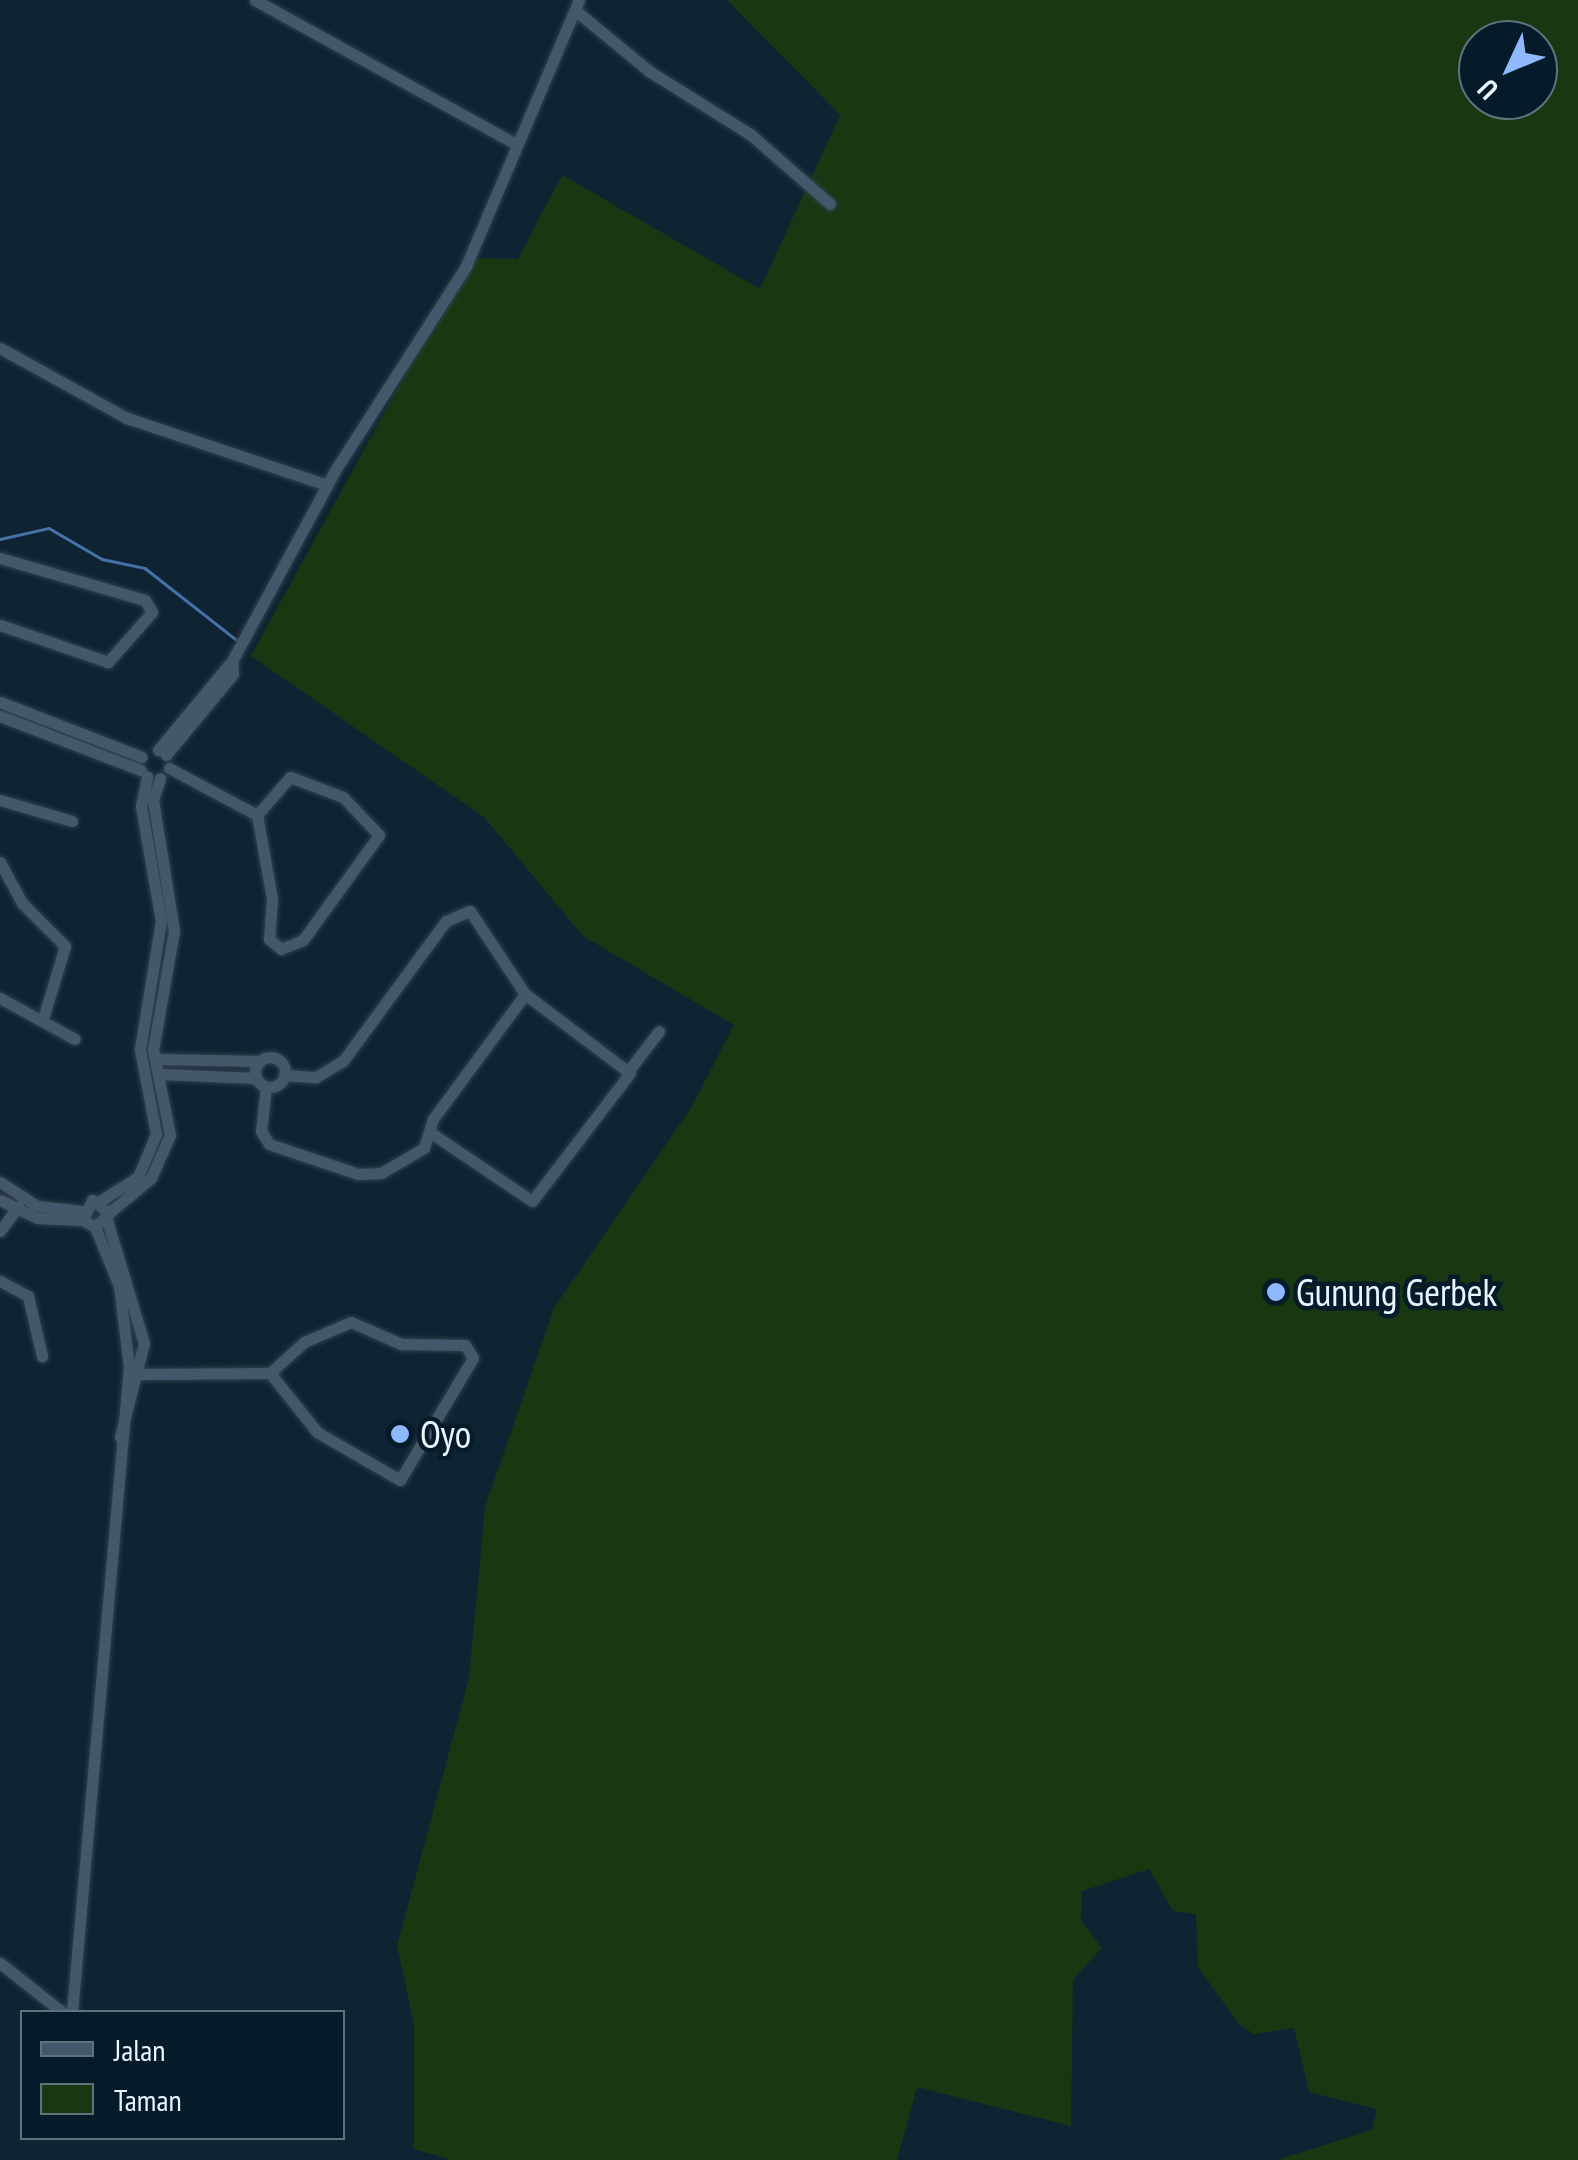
<!DOCTYPE html>
<style>
body{margin:0}
#map{position:relative;width:1578px;height:2160px;overflow:hidden;background:#0f2433;font-family:"PT Sans Narrow",sans-serif}
div>[style]{position:absolute}
[style*='--x']{left:calc(var(--x)*1px);top:calc(var(--y)*1px);width:calc(var(--w)*1px);rotate:calc(var(--a)*1deg)}
.green>*{inset:0;background:#183812}
.stream>*{height:2.5px;margin:-1.25px;padding:0 1.25px;transform-origin:1.25px;border-radius:1.25px;background:#4771a9}
.roads{filter:drop-shadow(0 0 2px #33404d) drop-shadow(0 0 2px #33404d)}
.minor>*{height:11px;margin:-5.5px;padding:0 5.5px;transform-origin:5.5px;border-radius:5.5px;background:#43596b}
.minor>.ring{margin:-5.5px;padding:0;box-sizing:content-box;background:none;border:11px solid #43596b;border-radius:50%}
.dots>*{width:28px;height:28px;translate:-50% -50%;box-sizing:border-box;border:5px solid #061b29;border-radius:50%}
span{translate:-50% -50%;white-space:nowrap;text-align:center;line-height:1.15;-webkit-text-stroke:9px #061b29;paint-order:stroke}
.poi-label{font-size:38px;color:#eaf5fd}
.left{translate:0 -50%;text-align:left}
.legend{position:absolute;left:20px;top:2010px;width:325px;height:130px;box-sizing:border-box;background:#061b29;border:2px solid #61727e;margin:0;padding:12px 18px;list-style:none;font-size:30px;color:#eaf5fd}
.legend li{display:flex;align-items:center;gap:20px;height:50px}
.legend b{width:50px;border:2px solid #61727e}
.north{position:absolute;left:1458px;top:20px;width:100px;height:100px;box-sizing:border-box;background:#061b29;border:2px solid #61727e;border-radius:50%;rotate:226deg;font-size:28px;font-weight:700;line-height:40px;text-align:center;color:#eaf5fd}
.north::after{content:'';display:block;margin:auto;width:35px;height:45px;background:#8eb9fc;clip-path:polygon(50% 0,100% 100%,50% 72%,0 100%)}
</style>
<div id="map">
<div class="green">
<i style="clip-path:polygon(evenodd,727px 0,1578px 0,1578px 2160px,1277px 2160px,1372px 2130px,1377px 2109px,1309px 2092px,1294px 2028px,1254px 2034px,1239px 2024px,1198px 1967px,1196px 1914px,1173px 1911px,1149px 1869px,1082px 1891px,1081px 1921px,1102px 1948px,1073px 1979px,1071px 2126px,917px 2087px,897px 2160px,452px 2160px,414px 2149px,414px 2024px,397px 1946px,469px 1678px,485px 1507px,554px 1308px,691px 1108px,734px 1025px,583px 936px,484px 817px,251px 656px,469px 258px,518px 259px,562px 175px,760px 289px,840px 115px,727px 0,1478px 40px,1538px 40px,1538px 100px,1478px 100px,1478px 40px)"></i>
</div>
<div class="stream">
<i style="--x:0;--y:539;--w:50;--a:-12.7"></i>
<i style="--x:49;--y:528;--w:61;--a:30.3"></i>
<i style="--x:102;--y:559;--w:44;--a:11.8"></i>
<i style="--x:145;--y:568;--w:118;--a:38.1"></i>
</div>
<div class="roads">
<div class="minor">
<i style="--x:255;--y:0;--w:294;--a:28.9"></i>
<i style="--x:575;--y:10;--w:96;--a:39.5"></i>
<i style="--x:649;--y:71;--w:119;--a:32"></i>
<i style="--x:750;--y:134;--w:106;--a:41.2"></i>
<i style="--x:0;--y:348;--w:145;--a:28.9"></i>
<i style="--x:127;--y:418;--w:211;--a:18.5"></i>
<i style="--x:0;--y:558;--w:151;--a:16.2"></i>
<i style="--x:145;--y:600;--w:14;--a:60"></i>
<i style="--x:152;--y:612;--w:67;--a:131.3"></i>
<i style="--x:108;--y:662;--w:114;--a:-161.1"></i>
<i style="--x:0;--y:702;--w:152;--a:21.2"></i>
<i style="--x:0;--y:716;--w:151;--a:21"></i>
<i style="--x:158;--y:750;--w:116;--a:-50.3"></i>
<i style="--x:232;--y:661;--w:215;--a:-61.6"></i>
<i style="--x:334;--y:472;--w:245;--a:-57.3"></i>
<i style="--x:466;--y:266;--w:289;--a:-67"></i>
<i style="--x:166;--y:755;--w:105;--a:-50.4"></i>
<i style="--x:233;--y:674;--w:13;--a:-94"></i>
<i style="--x:169;--y:768;--w:100;--a:28.1"></i>
<i style="--x:290;--y:777;--w:57;--a:20.7"></i>
<i style="--x:343;--y:797;--w:52;--a:46.5"></i>
<i style="--x:379;--y:835;--w:130;--a:125.9"></i>
<i style="--x:303;--y:940;--w:24;--a:158"></i>
<i style="--x:281;--y:949;--w:16;--a:-140"></i>
<i style="--x:269;--y:939;--w:40;--a:-85.7"></i>
<i style="--x:272;--y:899;--w:85;--a:-100.1"></i>
<i style="--x:257;--y:815;--w:50;--a:-49"></i>
<i style="--x:0;--y:800;--w:75;--a:16.3"></i>
<i style="--x:0;--y:862;--w:47;--a:61.8"></i>
<i style="--x:22;--y:903;--w:61;--a:45"></i>
<i style="--x:65;--y:946;--w:76;--a:106.8"></i>
<i style="--x:0;--y:998;--w:85;--a:28.7"></i>
<i class="ring" style="left:255px;top:1057px;width:19px;height:19px"></i>
<i style="--x:155;--y:1059;--w:105;--a:1.1"></i>
<i style="--x:629;--y:1070;--w:49;--a:-52.4"></i>
<i style="--x:159;--y:1074;--w:97;--a:2.4"></i>
<i style="--x:284;--y:1075;--w:32;--a:4"></i>
<i style="--x:316;--y:1077;--w:31;--a:-31"></i>
<i style="--x:343;--y:1061;--w:174;--a:-53.7"></i>
<i style="--x:446;--y:921;--w:26;--a:-23"></i>
<i style="--x:470;--y:911;--w:100;--a:56.5"></i>
<i style="--x:525;--y:994;--w:131;--a:37"></i>
<i style="--x:630;--y:1073;--w:161;--a:127.4"></i>
<i style="--x:532;--y:1201;--w:118;--a:-146"></i>
<i style="--x:266;--y:1087;--w:44;--a:96.5"></i>
<i style="--x:261;--y:1131;--w:15;--a:58"></i>
<i style="--x:269;--y:1144;--w:94;--a:18.6"></i>
<i style="--x:358;--y:1174;--w:23;--a:-2"></i>
<i style="--x:381;--y:1173;--w:50;--a:-30.2"></i>
<i style="--x:424;--y:1148;--w:30;--a:-73"></i>
<i style="--x:433;--y:1119;--w:155;--a:-53.6"></i>
<i style="--x:0;--y:1182;--w:44;--a:33"></i>
<i style="--x:37;--y:1206;--w:45;--a:6.3"></i>
<i style="--x:0;--y:1200;--w:41;--a:25.9"></i>
<i style="--x:37;--y:1218;--w:46;--a:2.5"></i>
<i style="--x:100;--y:1201;--w:45;--a:-32.3"></i>
<i style="--x:138;--y:1177;--w:47;--a:-67.3"></i>
<i style="--x:156;--y:1134;--w:86;--a:-100.7"></i>
<i style="--x:140;--y:1049;--w:130;--a:-80.7"></i>
<i style="--x:161;--y:921;--w:117;--a:-99.9"></i>
<i style="--x:141;--y:806;--w:30;--a:-78"></i>
<i style="--x:109;--y:1213;--w:55;--a:-39.8"></i>
<i style="--x:151;--y:1178;--w:47;--a:-66.2"></i>
<i style="--x:170;--y:1135;--w:87;--a:-101.3"></i>
<i style="--x:153;--y:1050;--w:121;--a:-80"></i>
<i style="--x:174;--y:931;--w:133;--a:-99.1"></i>
<i style="--x:153;--y:800;--w:23;--a:-72"></i>
<i style="--x:107;--y:1220;--w:128;--a:73.3"></i>
<i style="--x:144;--y:1343;--w:97;--a:104.3"></i>
<i style="--x:0;--y:1231;--w:31;--a:-54"></i>
<i style="--x:0;--y:1281;--w:32;--a:28"></i>
<i style="--x:28;--y:1296;--w:62;--a:76.9"></i>
<i style="--x:142;--y:1374;--w:128;--a:-0.4"></i>
<i style="--x:270;--y:1373;--w:46;--a:-42.4"></i>
<i style="--x:304;--y:1342;--w:51;--a:-23.1"></i>
<i style="--x:351;--y:1322;--w:55;--a:23.7"></i>
<i style="--x:401;--y:1344;--w:64;--a:0.9"></i>
<i style="--x:465;--y:1345;--w:15;--a:58"></i>
<i style="--x:473;--y:1358;--w:142;--a:120.9"></i>
<i style="--x:400;--y:1480;--w:96;--a:-150"></i>
<i style="--x:317;--y:1432;--w:75;--a:-128.5"></i>
<i style="--x:0;--y:1963;--w:79;--a:38.3"></i>
<i style="--x:72;--y:2012;--w:648;--a:-84.95"></i>
<i style="--x:129;--y:1367;--w:82;--a:-97"></i>
<i style="--x:119;--y:1286;--w:64;--a:-112.1"></i>
<i style="--x:95;--y:1227;--w:14;--a:-150"></i>
<i style="--x:83;--y:1220;--w:22;--a:-66"></i>
<i style="--x:92;--y:1200;--w:21;--a:37"></i>
<i style="--x:109;--y:1213;--w:20;--a:135"></i>
</div>
</div>
<div class="dots">
<i style="left:1276px;top:1292px;background:#8eb9fc"></i>
<i style="left:400px;top:1434px;background:#8eb9fc"></i>
</div>
<div class="poi-label">
<span class="left" style="left:1296px;top:1292px">Gunung Gerbek</span>
<span class="left" style="left:420px;top:1434px">Oyo</span>
</div>
<ul class="legend">
<li><b style="height:12px;background:#43596b"></b>Jalan</li>
<li><b style="height:28px;background:#183812"></b>Taman</li>
</ul>
<div class="north">U</div>
</div>
